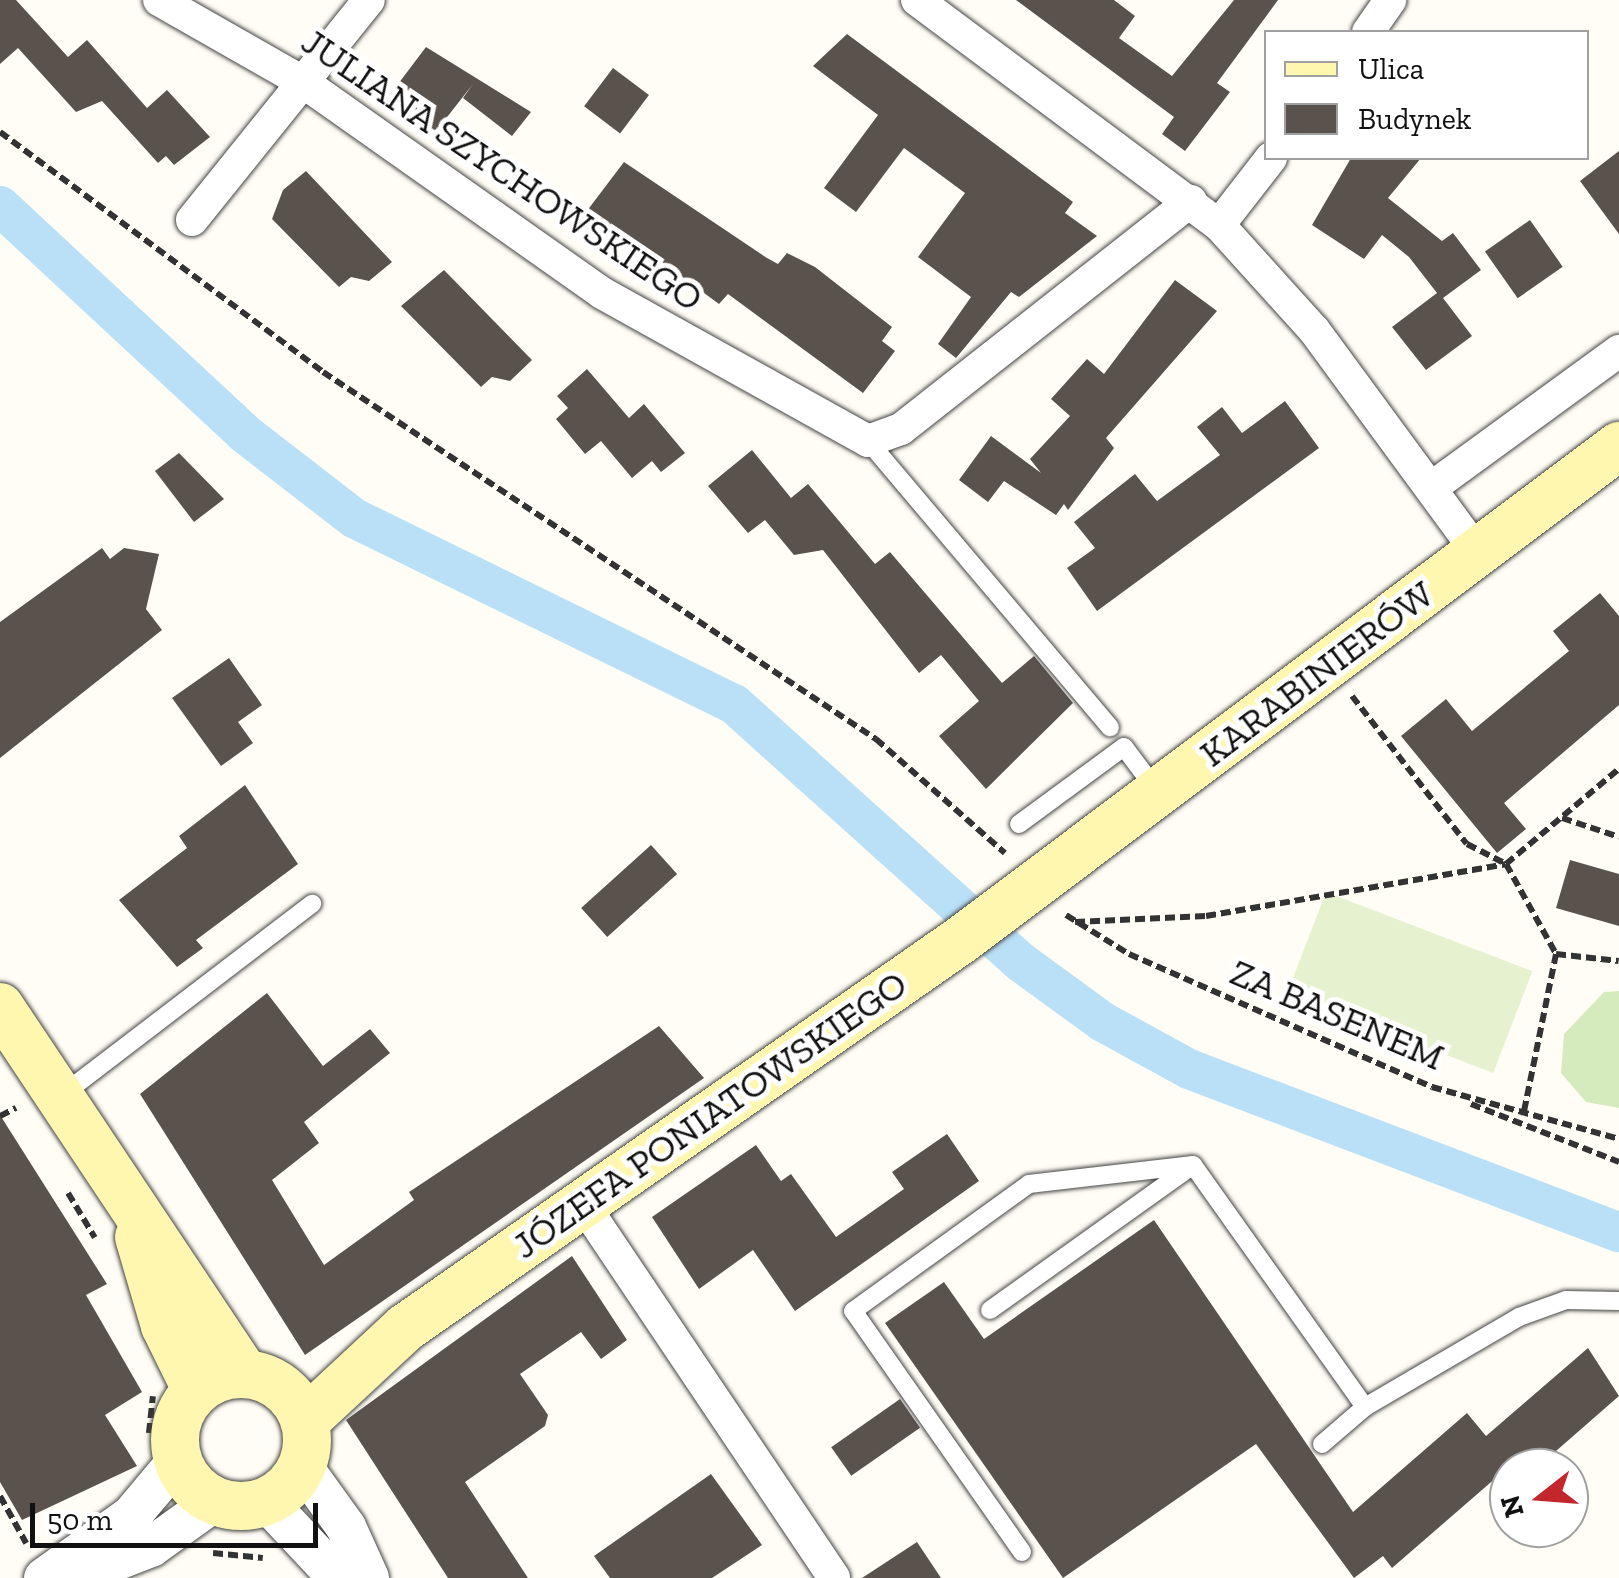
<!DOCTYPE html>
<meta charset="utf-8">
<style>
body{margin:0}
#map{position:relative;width:1619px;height:1578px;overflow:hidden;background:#fffdf5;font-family:"Zilla Slab",serif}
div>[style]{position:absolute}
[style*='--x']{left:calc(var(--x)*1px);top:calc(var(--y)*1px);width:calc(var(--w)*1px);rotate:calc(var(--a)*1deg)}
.green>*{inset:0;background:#d5ebbd}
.pitch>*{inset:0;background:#e6f2cf;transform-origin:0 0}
.canal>*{height:40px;margin:-20px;padding:0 20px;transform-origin:20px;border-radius:20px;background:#b9e0f7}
.building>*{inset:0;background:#5a524d;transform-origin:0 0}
.path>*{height:6px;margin-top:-3px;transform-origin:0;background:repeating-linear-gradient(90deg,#333 0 10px,transparent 0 15px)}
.roads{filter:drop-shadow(0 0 2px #444) drop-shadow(0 0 2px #444)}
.service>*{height:18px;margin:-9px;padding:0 9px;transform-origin:9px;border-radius:9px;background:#fff}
.minor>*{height:32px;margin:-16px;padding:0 16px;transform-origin:16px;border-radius:16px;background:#fff}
.tertiary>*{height:40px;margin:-20px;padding:0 20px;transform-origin:20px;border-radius:20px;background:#fff}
.secondary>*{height:48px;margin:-24px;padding:0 24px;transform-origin:24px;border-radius:24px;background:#fff6b0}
.secondary>.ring{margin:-24px;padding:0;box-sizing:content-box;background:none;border:48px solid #fff6b0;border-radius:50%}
span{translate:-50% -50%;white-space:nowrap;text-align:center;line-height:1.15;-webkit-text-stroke:10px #fff;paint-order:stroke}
.street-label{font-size:38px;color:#111}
.legend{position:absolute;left:1264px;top:30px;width:325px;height:130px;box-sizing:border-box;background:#fff;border:2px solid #a0a0a0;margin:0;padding:12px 18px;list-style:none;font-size:30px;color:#111}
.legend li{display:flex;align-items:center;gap:20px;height:50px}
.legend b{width:50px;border:2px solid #a0a0a0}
.north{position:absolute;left:1489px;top:1448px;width:100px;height:100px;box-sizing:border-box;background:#fff;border:2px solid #a0a0a0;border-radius:50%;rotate:253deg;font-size:28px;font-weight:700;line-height:40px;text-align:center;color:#111}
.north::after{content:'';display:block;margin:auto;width:35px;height:45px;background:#c4262e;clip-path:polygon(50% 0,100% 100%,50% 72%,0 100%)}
.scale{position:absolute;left:30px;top:1503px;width:288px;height:45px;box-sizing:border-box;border:5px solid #111;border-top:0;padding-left:12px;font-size:30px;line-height:35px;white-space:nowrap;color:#111;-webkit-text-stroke:8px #fff;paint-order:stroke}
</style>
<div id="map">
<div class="green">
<i style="clip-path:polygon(1619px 991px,1619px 1108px,1586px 1102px,1561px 1073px,1564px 1034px,1604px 992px)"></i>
</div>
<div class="pitch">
<i style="left:1326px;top:892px;width:221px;height:109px;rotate:21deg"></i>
</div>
<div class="canal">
<i style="--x:0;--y:206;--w:333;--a:42.9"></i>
<i style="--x:244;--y:433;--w:139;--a:37.7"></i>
<i style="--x:354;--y:518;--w:423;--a:26.1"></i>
<i style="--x:734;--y:704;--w:387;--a:42"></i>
<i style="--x:1022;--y:963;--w:100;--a:36.1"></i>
<i style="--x:1103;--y:1022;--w:98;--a:28.7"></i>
<i style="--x:1189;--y:1069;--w:460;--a:20.8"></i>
</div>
<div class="building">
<i style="clip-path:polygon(0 0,16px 0,68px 57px,87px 40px,147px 108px,167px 90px,210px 137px,174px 165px,166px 156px,158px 163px,102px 101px,76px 112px,18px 48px,0 64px)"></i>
<i style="clip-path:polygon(1016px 0,1114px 0,1135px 16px,1119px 38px,1172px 76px,1234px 0,1278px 0,1217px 83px,1230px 92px,1185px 151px,1162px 134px,1174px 117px)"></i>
<i style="clip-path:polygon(847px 34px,1073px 202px,1065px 213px,1097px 236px,1019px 297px,1011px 292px,956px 358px,938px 344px,971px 297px,918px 257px,965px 193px,904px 148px,856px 212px,824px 188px,878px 115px,813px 66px)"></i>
<i style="clip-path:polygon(426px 47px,531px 112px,512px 136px,463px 98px,473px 84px,433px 135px,386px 100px)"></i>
<i style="left:613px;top:68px;width:45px;height:48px;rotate:37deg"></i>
<i style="clip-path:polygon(1619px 151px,1619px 234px,1580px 181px)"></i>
<i style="clip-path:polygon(1351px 158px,1421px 158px,1388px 198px,1442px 241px,1453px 233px,1481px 270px,1443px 298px,1472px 336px,1426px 370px,1392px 327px,1437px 293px,1409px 257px,1382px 235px,1364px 259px,1312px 225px)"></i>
<i style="clip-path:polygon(624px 162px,767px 258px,778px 264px,787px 253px,815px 267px,892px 327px,882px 341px,895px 351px,863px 393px,728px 294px,719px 304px,629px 238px,620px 251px,580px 220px)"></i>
<i style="clip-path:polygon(306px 171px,392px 262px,369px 281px,351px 277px,339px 287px,272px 219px,283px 190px)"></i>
<i style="left:1530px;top:220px;width:57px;height:55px;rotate:55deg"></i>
<i style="clip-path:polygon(444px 270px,532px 360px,510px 381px,492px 377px,481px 387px,401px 306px)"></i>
<i style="clip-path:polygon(1175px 280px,1217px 311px,1106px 438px,1114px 448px,1068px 510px,1064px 504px,1056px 515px,1004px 481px,988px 502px,959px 480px,991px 436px,1041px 473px,1030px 459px,1070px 416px,1051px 399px,1087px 359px,1104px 374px)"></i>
<i style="clip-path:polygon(587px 369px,629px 418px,644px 404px,685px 453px,661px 472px,652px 461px,632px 478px,601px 441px,585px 454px,556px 419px,568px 408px,557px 396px)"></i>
<i style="clip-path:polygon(1285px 401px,1319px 448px,1097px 611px,1067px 568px,1095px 548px,1074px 522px,1135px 474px,1157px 501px,1220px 455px,1197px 427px,1222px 407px,1242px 433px)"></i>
<i style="clip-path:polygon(752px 450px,791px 498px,808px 484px,875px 564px,890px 552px,1002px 683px,1034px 656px,1073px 703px,986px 789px,939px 736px,979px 701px,941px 655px,919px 673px,823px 550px,794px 555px,765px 520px,748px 533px,708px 486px)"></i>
<i style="clip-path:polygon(179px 453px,224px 499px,194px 522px,155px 471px)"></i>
<i style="clip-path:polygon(102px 548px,110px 559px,124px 548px,159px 554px,146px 609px,162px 630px,0 758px,0 622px)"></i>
<i style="clip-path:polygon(1600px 593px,1619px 616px,1619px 705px,1504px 803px,1526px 829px,1497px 853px,1401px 736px,1446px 699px,1472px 731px,1569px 651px,1553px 631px)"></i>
<i style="clip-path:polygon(229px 658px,262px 705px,238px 722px,253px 743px,221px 766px,172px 698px)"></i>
<i style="clip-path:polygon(245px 785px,298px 864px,196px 940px,203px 948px,177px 967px,119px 900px,187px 848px,179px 836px)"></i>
<i style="left:651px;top:845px;width:39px;height:94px;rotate:48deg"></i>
<i style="clip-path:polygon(1570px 860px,1619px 874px,1619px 926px,1556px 908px)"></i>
<i style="clip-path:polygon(267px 993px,323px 1066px,370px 1029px,390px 1053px,304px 1122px,319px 1143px,272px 1180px,324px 1265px,414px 1200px,409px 1192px,659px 1026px,704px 1078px,305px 1355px,140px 1094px)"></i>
<i style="clip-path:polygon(0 1115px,107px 1284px,86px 1295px,142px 1392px,105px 1415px,137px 1466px,22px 1520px,0 1482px)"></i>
<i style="clip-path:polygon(947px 1134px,979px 1181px,795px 1311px,753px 1250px,699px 1289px,652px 1217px,756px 1145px,781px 1181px,791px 1174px,836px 1237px,904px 1189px,892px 1172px)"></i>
<i style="clip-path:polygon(1154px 1220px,1353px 1512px,1467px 1413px,1486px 1436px,1588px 1348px,1619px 1396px,1540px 1465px,1527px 1451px,1392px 1568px,1383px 1556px,1354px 1578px,1256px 1444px,1063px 1578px,885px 1323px,944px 1282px,984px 1339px)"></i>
<i style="clip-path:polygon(572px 1256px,627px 1340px,601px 1359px,581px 1332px,520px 1374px,548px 1415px,545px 1426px,465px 1482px,528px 1578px,448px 1578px,346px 1420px)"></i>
<i style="left:900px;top:1399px;width:35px;height:84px;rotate:55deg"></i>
<i style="clip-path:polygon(711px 1474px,762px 1545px,712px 1578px,610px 1578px,594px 1556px)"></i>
<i style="clip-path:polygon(917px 1542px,941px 1578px,862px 1578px)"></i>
</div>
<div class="path">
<i style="--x:0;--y:132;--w:402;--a:36.6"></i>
<i style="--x:323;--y:372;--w:664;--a:33.57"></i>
<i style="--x:876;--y:739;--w:172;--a:41.5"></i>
<i style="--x:1352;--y:696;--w:187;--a:52.2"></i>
<i style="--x:1467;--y:844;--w:44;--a:27.1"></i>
<i style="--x:1506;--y:864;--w:103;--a:60.9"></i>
<i style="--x:1556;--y:954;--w:165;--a:101.5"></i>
<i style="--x:1562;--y:818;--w:60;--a:18.4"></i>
<i style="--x:1066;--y:915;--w:74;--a:31.8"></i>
<i style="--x:1129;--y:954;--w:331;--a:23.7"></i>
<i style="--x:1432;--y:1087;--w:194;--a:15.5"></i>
<i style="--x:1075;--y:922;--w:131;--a:-2.6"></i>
<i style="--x:1206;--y:916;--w:304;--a:-9.8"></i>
<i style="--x:1506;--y:864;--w:148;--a:-40.1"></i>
<i style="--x:1556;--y:954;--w:63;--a:6.3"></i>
<i style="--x:1471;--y:1104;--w:159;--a:21.4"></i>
<i style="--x:0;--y:1116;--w:18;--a:-27"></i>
<i style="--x:68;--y:1193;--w:52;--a:59"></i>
<i style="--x:149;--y:1433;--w:37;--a:-84"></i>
<i style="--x:0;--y:1496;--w:54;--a:61"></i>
<i style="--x:213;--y:1553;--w:50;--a:5.7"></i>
</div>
<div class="roads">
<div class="service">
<i style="--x:868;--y:441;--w:375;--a:49.8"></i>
<i style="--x:1019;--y:824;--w:130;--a:-36.3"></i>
<i style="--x:1124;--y:747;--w:55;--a:53.1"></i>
<i style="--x:62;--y:1095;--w:315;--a:-37.4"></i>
<i style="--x:990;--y:1310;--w:249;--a:-35.5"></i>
<i style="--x:1193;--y:1165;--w:297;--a:54.6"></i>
<i style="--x:1322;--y:1444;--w:57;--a:-40.7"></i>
<i style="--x:1365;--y:1407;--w:178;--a:-30.3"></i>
<i style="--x:1519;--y:1317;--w:50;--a:-19.9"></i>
<i style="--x:1566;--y:1300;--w:53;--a:1.1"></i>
<i style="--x:1022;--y:1552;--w:294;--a:-125"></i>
<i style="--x:853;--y:1311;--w:217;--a:-35.8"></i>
<i style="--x:1029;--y:1184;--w:165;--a:-6.6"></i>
</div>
<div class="minor">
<i style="--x:159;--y:0;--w:166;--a:29.7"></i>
<i style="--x:303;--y:82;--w:366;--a:35.2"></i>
<i style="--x:602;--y:293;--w:304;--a:29.1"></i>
<i style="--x:868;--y:441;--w:35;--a:-20"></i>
<i style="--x:901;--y:429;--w:369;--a:-38.2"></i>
<i style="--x:917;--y:0;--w:377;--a:36.7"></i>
<i style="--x:1219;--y:225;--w:142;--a:47.9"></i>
<i style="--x:1314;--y:330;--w:277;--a:53.7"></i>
<i style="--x:1368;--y:32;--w:39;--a:-55"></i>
<i style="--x:192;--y:220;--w:282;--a:-51.2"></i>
<i style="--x:1219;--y:225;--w:85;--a:-52.2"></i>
<i style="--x:1431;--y:488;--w:233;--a:-36.1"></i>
<i style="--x:583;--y:1204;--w:450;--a:56.1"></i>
</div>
<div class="tertiary">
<i style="--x:302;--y:1466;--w:75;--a:54.2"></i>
<i style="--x:346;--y:1527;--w:56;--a:65.7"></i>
<i style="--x:266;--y:1501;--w:105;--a:46.9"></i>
<i style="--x:44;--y:1578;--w:107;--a:-35.5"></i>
<i style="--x:131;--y:1516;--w:73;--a:-50"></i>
<i style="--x:72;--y:1578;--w:85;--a:-21.4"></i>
<i style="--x:151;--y:1547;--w:79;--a:-35.7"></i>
</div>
<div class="secondary">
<i style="--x:0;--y:1007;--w:441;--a:56.3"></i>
<i style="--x:139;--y:1237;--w:93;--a:73.7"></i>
<i style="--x:165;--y:1326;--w:72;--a:63.8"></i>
<i class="ring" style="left:175px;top:1374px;width:84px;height:84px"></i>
<i style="--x:305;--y:1421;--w:137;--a:-42.9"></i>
<i style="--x:405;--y:1328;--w:678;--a:-34.91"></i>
<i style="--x:961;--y:940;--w:823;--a:-36.9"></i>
</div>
</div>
<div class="street-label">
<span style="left:502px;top:170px;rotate:34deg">JULIANA SZYCHOWSKIEGO</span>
<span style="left:1317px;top:674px;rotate:-37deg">KARABINIERÓW</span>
<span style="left:1337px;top:1015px;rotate:23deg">ZA BASENEM</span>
<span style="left:710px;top:1115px;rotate:-35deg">JÓZEFA PONIATOWSKIEGO</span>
</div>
<ul class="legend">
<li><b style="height:12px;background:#fff6b0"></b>Ulica</li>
<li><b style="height:28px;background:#5a524d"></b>Budynek</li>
</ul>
<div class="north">N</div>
<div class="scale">50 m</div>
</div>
